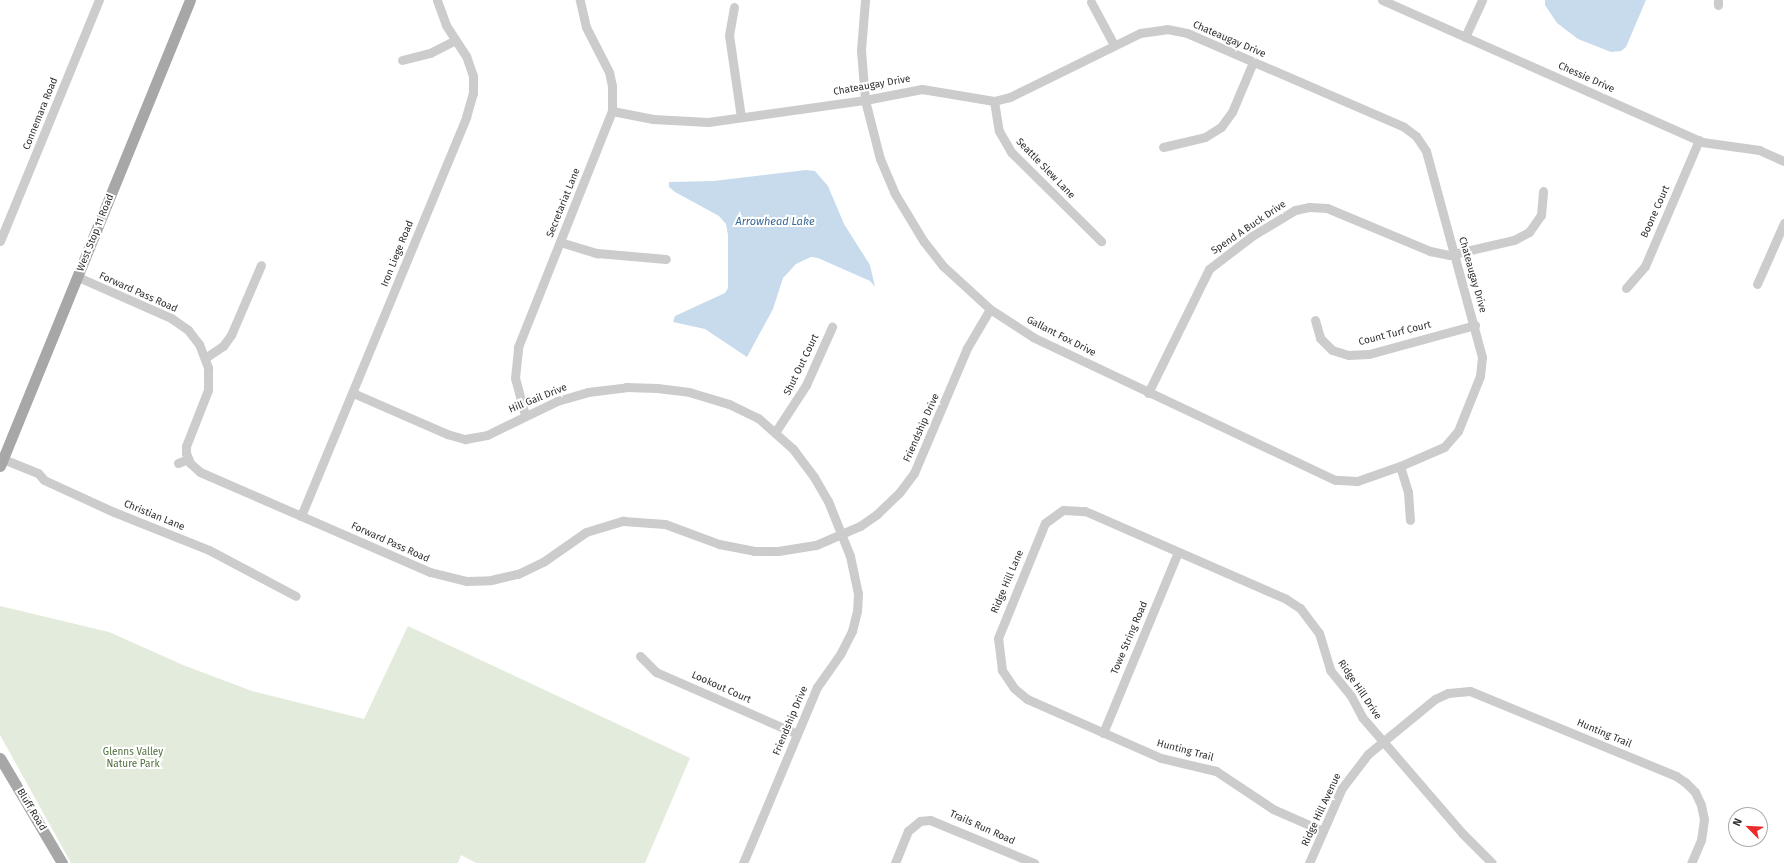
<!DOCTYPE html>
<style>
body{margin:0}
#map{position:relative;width:1784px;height:863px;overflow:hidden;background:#fff;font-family:"Fira Sans",sans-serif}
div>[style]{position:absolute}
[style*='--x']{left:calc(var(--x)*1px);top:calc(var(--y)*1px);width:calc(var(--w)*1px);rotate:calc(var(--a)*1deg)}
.green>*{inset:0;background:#e3ecdc}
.water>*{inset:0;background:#c7dbed}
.minor>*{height:9px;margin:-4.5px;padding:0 4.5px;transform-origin:4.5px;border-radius:4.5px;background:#ccc}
.major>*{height:11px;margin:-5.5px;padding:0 5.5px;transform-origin:5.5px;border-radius:5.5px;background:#a7a7a7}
span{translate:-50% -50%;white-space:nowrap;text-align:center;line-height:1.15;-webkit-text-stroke:4px #fff;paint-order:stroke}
.street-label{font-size:10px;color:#2f2f2f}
.park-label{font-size:10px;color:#4e6c3a}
.water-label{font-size:11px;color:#396a94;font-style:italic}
.north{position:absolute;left:1728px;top:807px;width:40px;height:40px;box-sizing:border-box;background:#fff;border:1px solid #acacac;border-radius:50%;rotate:294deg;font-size:11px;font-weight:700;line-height:16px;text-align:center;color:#2f2f2f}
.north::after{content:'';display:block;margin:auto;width:14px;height:18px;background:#ec2a2a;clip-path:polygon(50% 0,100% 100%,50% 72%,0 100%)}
</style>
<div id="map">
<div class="green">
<i style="clip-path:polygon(0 606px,109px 632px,183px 665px,252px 691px,364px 719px,408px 626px,690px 758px,645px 863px,476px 863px,461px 855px,458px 863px,71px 863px,0 735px)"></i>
</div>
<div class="water">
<i style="clip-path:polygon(1545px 0,1646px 0,1626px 47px,1621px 51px,1611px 52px,1578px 39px,1557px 23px,1545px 5px)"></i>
<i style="clip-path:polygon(806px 170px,815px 171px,828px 186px,844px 224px,870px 265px,875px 287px,870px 281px,818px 258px,811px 257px,796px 264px,783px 278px,773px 309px,747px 357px,705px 329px,673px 322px,675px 316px,725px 293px,728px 288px,728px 235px,726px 224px,719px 216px,675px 192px,669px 187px,669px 182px,714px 181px)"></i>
</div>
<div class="minor">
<i style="--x:1382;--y:0;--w:350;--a:23.9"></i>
<i style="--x:1702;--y:142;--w:58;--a:8"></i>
<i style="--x:1759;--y:150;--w:27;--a:24"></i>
<i style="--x:1718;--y:0;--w:5;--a:90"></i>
<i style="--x:1091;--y:2;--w:49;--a:61.9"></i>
<i style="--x:734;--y:7;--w:28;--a:100"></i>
<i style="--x:729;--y:35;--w:83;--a:81.7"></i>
<i style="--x:1465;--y:37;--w:41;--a:-65.3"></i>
<i style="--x:402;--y:60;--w:29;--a:-14"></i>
<i style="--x:430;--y:53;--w:28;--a:-27"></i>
<i style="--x:994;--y:101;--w:30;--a:81"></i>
<i style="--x:999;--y:131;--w:24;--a:60"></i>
<i style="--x:1011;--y:152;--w:127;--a:44.7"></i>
<i style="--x:612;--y:111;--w:42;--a:11"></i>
<i style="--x:653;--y:119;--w:55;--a:3.1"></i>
<i style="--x:708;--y:122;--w:159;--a:-8"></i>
<i style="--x:865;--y:100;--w:58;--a:-10.9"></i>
<i style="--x:922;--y:89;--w:73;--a:9.5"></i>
<i style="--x:994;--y:101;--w:16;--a:-14"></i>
<i style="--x:1010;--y:97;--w:145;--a:-26.2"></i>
<i style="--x:1140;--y:33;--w:27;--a:-8"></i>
<i style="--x:1167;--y:29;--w:20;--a:11"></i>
<i style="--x:1187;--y:33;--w:236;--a:23.4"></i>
<i style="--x:1404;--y:127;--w:15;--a:37"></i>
<i style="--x:1416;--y:136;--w:18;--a:56"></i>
<i style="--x:1426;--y:151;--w:213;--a:74.8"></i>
<i style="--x:1482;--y:357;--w:19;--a:96"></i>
<i style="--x:1480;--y:376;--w:59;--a:111.8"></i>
<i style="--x:1458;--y:431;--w:21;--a:131"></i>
<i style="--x:1444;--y:447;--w:48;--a:156.6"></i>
<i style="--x:1400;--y:466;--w:46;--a:160.8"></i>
<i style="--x:1357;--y:481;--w:22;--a:-177"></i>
<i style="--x:1335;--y:480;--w:334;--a:-154.7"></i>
<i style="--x:1033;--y:337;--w:51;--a:-146.9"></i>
<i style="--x:990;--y:309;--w:64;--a:-137.5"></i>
<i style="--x:943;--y:266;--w:31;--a:-128"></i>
<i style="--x:924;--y:242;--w:56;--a:-121.1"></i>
<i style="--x:895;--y:194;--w:38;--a:-113"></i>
<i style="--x:880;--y:159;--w:61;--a:-104.3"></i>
<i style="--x:865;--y:100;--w:50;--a:-94.6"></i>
<i style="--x:861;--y:50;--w:50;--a:-85.4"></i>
<i style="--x:1163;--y:147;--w:43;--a:-13.4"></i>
<i style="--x:1205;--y:137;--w:19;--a:-32"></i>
<i style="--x:1221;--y:127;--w:19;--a:-54"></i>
<i style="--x:1232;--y:112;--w:54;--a:-67.2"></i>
<i style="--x:0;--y:241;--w:261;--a:-67.7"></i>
<i style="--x:560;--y:242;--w:39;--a:17"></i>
<i style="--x:597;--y:253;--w:69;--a:5"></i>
<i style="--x:78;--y:277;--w:102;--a:23.8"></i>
<i style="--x:171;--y:318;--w:21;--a:35"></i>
<i style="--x:188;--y:330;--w:18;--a:52"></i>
<i style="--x:199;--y:344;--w:26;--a:69"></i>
<i style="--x:208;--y:368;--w:22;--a:90"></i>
<i style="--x:208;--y:390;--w:60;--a:111.4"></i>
<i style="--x:186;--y:446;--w:7;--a:90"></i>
<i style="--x:186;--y:453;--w:11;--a:68"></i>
<i style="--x:190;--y:463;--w:13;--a:42"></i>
<i style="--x:200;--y:472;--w:251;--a:23.5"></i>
<i style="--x:430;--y:572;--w:38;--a:14"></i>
<i style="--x:467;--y:581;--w:24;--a:-2"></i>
<i style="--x:491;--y:580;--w:28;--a:-13"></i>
<i style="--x:518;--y:574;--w:28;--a:-26"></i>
<i style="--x:543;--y:562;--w:52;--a:-34.9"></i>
<i style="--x:586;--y:532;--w:39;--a:-17"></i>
<i style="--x:623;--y:521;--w:42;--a:4.1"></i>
<i style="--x:665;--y:524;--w:58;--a:20.3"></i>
<i style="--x:719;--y:544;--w:36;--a:11"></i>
<i style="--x:754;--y:551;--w:24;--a:0"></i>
<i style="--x:778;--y:551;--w:38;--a:-9"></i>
<i style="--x:816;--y:545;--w:48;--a:-23.4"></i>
<i style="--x:860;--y:526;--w:21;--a:-35"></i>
<i style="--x:877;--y:514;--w:30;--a:-44"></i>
<i style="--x:899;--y:493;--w:25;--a:-53"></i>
<i style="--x:914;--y:473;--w:136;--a:-67"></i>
<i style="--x:967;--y:348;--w:45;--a:-59.5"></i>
<i style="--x:1757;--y:284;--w:67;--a:-66.1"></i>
<i style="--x:1626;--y:288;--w:29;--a:-49"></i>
<i style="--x:1645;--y:266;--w:137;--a:-66.8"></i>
<i style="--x:1315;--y:320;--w:19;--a:74"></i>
<i style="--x:1320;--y:338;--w:17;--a:45"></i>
<i style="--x:1332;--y:350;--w:17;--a:17"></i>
<i style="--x:1348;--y:355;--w:21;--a:-3"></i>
<i style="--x:1369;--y:354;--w:110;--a:-15.3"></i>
<i style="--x:205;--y:358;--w:22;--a:-34"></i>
<i style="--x:223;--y:346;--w:14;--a:-54"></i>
<i style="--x:231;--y:335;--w:76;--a:-66.8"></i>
<i style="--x:353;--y:393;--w:103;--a:23.6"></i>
<i style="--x:447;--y:434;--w:19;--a:16"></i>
<i style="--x:465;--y:439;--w:22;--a:-10"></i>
<i style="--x:487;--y:435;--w:78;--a:-25.9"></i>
<i style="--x:557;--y:401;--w:32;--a:-16"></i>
<i style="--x:588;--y:392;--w:38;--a:-7"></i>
<i style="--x:626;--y:387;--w:31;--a:2"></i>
<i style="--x:657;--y:388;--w:32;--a:7"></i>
<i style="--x:689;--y:392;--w:42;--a:16.7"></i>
<i style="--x:729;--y:404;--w:32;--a:26"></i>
<i style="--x:758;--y:418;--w:47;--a:41.5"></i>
<i style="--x:793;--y:449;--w:35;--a:53"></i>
<i style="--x:814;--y:477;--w:28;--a:60"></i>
<i style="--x:828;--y:501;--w:59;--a:68.2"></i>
<i style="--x:850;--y:556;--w:38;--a:78"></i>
<i style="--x:858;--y:593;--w:18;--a:93"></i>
<i style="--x:857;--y:611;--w:21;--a:104"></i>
<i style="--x:852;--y:631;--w:25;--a:117"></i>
<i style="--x:841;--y:653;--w:42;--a:125.2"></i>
<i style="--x:817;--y:687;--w:191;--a:112.8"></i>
<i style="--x:1148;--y:393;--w:138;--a:-63.8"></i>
<i style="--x:1209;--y:269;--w:54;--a:-37.5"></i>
<i style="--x:1252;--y:236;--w:50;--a:-31.2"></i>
<i style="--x:1295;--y:210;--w:14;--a:-12"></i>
<i style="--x:1309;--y:207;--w:18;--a:3"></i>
<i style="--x:1327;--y:208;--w:112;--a:22.7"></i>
<i style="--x:1430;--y:251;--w:19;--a:12"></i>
<i style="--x:1449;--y:255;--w:67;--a:-13"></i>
<i style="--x:1514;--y:240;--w:17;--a:-28"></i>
<i style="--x:1529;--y:232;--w:21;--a:-55"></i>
<i style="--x:1541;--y:215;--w:24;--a:-85"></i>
<i style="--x:525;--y:415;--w:38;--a:-105"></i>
<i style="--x:515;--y:378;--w:31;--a:-84"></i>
<i style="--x:518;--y:347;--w:254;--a:-68.3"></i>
<i style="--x:612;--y:111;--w:25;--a:-90"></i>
<i style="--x:612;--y:86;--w:14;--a:-102"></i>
<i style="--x:609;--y:72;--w:51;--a:-117.1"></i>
<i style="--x:586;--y:27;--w:28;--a:-103"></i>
<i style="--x:776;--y:431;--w:55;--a:-56.9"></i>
<i style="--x:806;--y:385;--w:64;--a:-65.9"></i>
<i style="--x:3;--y:459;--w:38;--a:22"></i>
<i style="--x:38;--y:473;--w:9;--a:49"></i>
<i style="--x:44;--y:480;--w:77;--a:24.6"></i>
<i style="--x:114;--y:512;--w:102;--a:21.8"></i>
<i style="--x:209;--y:550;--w:98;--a:27.9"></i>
<i style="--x:178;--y:463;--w:11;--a:-22"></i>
<i style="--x:1400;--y:466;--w:27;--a:73"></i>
<i style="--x:1408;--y:492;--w:28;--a:86"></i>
<i style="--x:301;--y:516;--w:432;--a:-67.5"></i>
<i style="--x:466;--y:117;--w:25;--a:-74"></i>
<i style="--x:473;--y:93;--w:17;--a:-90"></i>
<i style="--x:473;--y:76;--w:21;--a:-109"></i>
<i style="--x:466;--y:56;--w:37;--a:-123"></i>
<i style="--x:446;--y:25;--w:27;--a:-110"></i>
<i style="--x:640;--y:656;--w:23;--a:45"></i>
<i style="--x:656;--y:672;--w:154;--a:23.7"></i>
<i style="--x:1103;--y:733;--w:196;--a:-67.5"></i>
<i style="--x:1323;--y:831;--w:55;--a:-156.3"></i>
<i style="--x:1273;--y:809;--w:69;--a:-146.3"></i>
<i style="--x:1216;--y:771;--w:57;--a:-166.7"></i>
<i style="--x:1161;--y:758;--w:146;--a:-156.2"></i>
<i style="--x:1027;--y:699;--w:17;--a:-140"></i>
<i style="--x:1014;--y:688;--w:22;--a:-124"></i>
<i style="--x:1002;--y:670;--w:32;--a:-97"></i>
<i style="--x:998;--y:638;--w:124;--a:-67.8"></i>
<i style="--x:1045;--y:523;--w:22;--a:-36"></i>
<i style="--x:1063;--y:510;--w:22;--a:3"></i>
<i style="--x:1085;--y:511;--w:219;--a:23.6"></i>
<i style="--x:1286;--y:599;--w:17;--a:33"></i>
<i style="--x:1300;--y:608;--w:31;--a:53"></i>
<i style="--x:1319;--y:633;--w:39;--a:73"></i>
<i style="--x:1330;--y:670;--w:33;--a:51"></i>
<i style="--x:1351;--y:696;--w:24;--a:62"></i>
<i style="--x:1362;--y:717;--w:153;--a:49.2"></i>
<i style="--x:1462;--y:833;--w:42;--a:45"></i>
<i style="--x:895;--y:863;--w:35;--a:-68"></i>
<i style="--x:908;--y:831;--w:16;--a:-40"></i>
<i style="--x:920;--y:821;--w:10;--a:-6"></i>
<i style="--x:930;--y:820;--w:113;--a:22.5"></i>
<i style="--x:1309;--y:863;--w:82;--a:-66.3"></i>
<i style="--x:1342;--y:788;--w:43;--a:-52.6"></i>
<i style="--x:1368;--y:754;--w:87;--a:-39.4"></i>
<i style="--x:1435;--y:699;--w:14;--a:-25"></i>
<i style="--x:1448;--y:693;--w:22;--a:-5"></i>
<i style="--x:1470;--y:691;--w:223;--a:22.4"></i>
<i style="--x:1676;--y:776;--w:11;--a:34"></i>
<i style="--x:1685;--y:782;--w:14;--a:45"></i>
<i style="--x:1695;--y:792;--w:14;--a:65"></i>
<i style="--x:1701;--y:805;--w:14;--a:78"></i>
<i style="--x:1704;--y:819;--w:21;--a:98"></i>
<i style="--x:1701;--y:840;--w:25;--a:113"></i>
</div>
<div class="major">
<i style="--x:0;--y:466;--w:503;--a:-67.82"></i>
<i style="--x:0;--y:758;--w:122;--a:59.4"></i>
</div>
<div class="street-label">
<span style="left:1229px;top:40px;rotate:23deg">Chateaugay Drive</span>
<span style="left:1586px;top:78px;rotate:24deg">Chessie Drive</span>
<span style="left:872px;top:86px;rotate:-10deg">Chateaugay Drive</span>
<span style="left:41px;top:114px;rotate:-68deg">Connemara Road</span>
<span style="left:1045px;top:169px;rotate:46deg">Seattle Slew Lane</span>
<span style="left:564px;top:203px;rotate:-68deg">Secretariat Lane</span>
<span style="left:1656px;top:212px;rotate:-66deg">Boone Court</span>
<span style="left:1249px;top:228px;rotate:-34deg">Spend A Buck Drive</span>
<span style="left:96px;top:233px;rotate:-68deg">West Stop 11 Road</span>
<span style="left:398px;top:254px;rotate:-68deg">Iron Liege Road</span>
<span style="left:1472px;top:275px;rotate:74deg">Chateaugay Drive</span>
<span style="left:138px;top:293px;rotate:24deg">Forward Pass Road</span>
<span style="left:1395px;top:334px;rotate:-14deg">Count Turf Court</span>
<span style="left:1061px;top:337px;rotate:27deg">Gallant Fox Drive</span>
<span style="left:802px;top:365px;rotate:-64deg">Shut Out Court</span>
<span style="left:538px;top:399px;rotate:-22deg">Hill Gail Drive</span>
<span style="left:922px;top:428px;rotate:-66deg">Friendship Drive</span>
<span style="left:154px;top:516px;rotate:22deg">Christian Lane</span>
<span style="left:390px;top:543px;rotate:24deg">Forward Pass Road</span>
<span style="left:1008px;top:582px;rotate:-67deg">Ridge Hill Lane</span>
<span style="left:1130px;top:638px;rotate:-67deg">Towe String Road</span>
<span style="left:721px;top:688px;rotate:24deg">Lookout Court</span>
<span style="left:1359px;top:690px;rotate:56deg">Ridge Hill Drive</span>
<span style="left:791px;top:721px;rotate:-67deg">Friendship Drive</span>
<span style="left:1604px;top:734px;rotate:23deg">Hunting Trail</span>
<span style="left:1185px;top:751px;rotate:15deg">Hunting Trail</span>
<span style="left:31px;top:810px;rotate:59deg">Bluff Road</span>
<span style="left:1322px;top:810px;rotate:-65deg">Ridge Hill Avenue</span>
<span style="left:982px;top:828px;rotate:24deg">Trails Run Road</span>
</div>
<div class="park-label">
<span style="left:133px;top:758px">Glenns Valley<br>Nature Park</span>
</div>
<div class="water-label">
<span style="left:775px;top:222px">Arrowhead Lake</span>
</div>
<div class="north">N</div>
</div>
